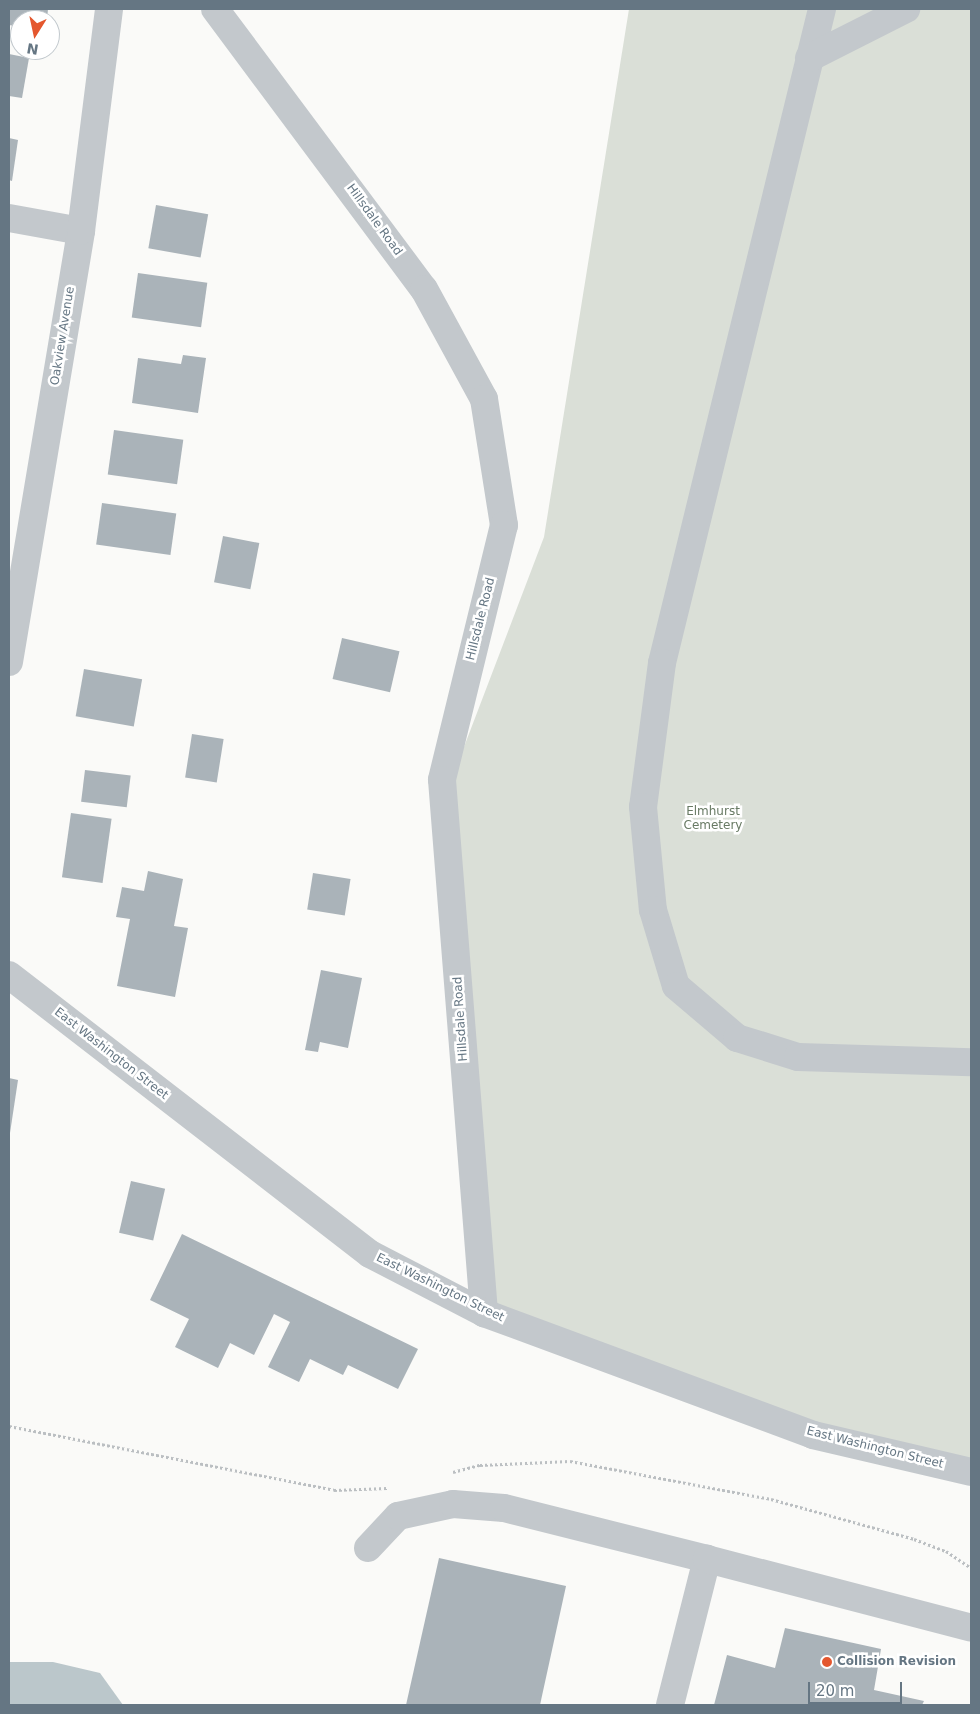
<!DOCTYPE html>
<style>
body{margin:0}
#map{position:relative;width:980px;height:1714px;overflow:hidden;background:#fafaf8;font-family:"DejaVu Sans",sans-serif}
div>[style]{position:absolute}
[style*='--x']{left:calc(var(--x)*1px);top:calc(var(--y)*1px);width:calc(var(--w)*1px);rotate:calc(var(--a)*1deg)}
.green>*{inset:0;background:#dadfd7}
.water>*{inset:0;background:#bbc7cb}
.building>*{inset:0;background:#aab3b9;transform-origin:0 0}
.path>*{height:3px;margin-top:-1.5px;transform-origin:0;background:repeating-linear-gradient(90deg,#bbbfc2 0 2.5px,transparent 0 5px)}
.minor>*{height:28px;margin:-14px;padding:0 14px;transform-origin:14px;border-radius:14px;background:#c3c8cc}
.dots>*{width:14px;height:14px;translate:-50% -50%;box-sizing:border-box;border:2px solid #fff;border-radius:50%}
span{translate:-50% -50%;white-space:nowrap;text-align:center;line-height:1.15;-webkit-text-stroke:5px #fff;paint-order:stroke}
.street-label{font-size:12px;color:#657683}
.park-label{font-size:12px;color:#687a64}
.poi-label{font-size:12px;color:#657683;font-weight:700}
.left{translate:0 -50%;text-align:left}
.frame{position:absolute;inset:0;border:10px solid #657683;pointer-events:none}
.north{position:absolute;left:10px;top:10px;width:50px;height:50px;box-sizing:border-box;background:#fff;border:1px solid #c1c8cd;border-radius:50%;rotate:190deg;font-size:14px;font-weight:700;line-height:20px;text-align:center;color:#657683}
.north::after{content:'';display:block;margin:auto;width:18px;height:22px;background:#e4572e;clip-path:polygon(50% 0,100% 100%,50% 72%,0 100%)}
.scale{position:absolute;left:808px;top:1682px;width:94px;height:22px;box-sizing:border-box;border:2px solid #657683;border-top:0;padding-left:6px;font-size:15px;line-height:18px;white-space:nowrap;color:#657683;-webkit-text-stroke:4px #fff;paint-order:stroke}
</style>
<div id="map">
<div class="green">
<i style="clip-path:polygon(629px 9px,971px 9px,971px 1460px,814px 1423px,496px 1309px,451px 781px,544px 537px)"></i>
</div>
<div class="water">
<i style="clip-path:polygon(9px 1662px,53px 1662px,100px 1673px,123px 1705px,9px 1705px)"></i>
</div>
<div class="building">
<i style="clip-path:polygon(9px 9px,48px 9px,47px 20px,20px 20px,20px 27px,9px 25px)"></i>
<i style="clip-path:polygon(9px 54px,29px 58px,22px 98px,9px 96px)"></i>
<i style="clip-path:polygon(9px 138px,18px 140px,12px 181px,9px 180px)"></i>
<i style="left:156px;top:205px;width:53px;height:44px;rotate:10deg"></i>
<i style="left:138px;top:273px;width:70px;height:45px;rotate:8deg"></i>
<i style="clip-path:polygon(183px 355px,206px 358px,198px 413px,132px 403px,138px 358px,181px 364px)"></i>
<i style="left:114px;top:430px;width:70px;height:45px;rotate:8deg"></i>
<i style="left:102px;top:503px;width:75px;height:42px;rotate:8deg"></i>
<i style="left:223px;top:536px;width:37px;height:47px;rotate:11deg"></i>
<i style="left:342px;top:638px;width:59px;height:42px;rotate:13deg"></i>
<i style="left:84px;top:669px;width:59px;height:48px;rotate:10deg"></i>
<i style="left:192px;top:734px;width:32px;height:44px;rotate:9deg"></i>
<i style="left:85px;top:770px;width:46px;height:32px;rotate:7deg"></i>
<i style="left:71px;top:813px;width:41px;height:65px;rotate:8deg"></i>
<i style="clip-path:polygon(148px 871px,183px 879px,174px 926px,188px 928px,175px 997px,117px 986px,130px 919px,116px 917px,122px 887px,144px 891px)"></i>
<i style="left:313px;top:873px;width:38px;height:37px;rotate:9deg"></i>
<i style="clip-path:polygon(321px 970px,362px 978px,348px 1048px,320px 1042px,318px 1052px,305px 1050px)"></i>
<i style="clip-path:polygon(9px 1078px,18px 1080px,10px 1133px,9px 1133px)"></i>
<i style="left:131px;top:1181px;width:35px;height:53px;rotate:13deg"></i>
<i style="clip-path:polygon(182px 1234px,418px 1349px,398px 1389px,348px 1365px,343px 1375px,310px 1359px,299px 1382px,268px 1367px,290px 1322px,274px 1314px,254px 1355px,230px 1343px,218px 1368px,175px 1347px,189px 1319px,150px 1300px)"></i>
<i style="clip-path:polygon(439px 1558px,566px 1586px,540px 1705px,406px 1705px)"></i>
<i style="clip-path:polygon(785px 1628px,881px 1649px,874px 1690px,924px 1701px,922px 1705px,714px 1705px,727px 1655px,775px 1668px)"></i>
</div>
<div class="path">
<i style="--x:9;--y:1426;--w:331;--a:11.1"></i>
<i style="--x:334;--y:1490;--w:53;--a:-2.2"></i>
<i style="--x:453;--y:1472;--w:28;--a:-15"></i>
<i style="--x:480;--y:1465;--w:90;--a:-2.5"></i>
<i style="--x:570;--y:1461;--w:205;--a:10.7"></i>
<i style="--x:771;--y:1499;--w:148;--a:15.6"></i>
<i style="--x:914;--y:1539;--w:34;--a:21"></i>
<i style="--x:946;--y:1551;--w:30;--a:34"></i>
</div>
<div class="minor">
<i style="--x:215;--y:9;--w:349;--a:53.3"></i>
<i style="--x:424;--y:289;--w:125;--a:61.4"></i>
<i style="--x:484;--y:399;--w:128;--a:81"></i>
<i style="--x:504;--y:525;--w:262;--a:103.7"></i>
<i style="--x:442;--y:780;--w:535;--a:85.49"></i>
<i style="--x:822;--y:9;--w:673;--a:103.75"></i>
<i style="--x:662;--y:663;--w:145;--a:97.5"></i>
<i style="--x:643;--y:807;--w:103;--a:84.5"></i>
<i style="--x:653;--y:910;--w:79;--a:73.2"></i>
<i style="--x:676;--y:986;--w:80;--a:40.4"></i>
<i style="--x:737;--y:1038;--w:64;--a:17.3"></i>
<i style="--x:798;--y:1057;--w:173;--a:1.7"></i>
<i style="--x:809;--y:58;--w:109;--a:-26.8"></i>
<i style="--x:9;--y:218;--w:73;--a:10.2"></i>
<i style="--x:9;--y:662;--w:437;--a:-80.5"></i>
<i style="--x:81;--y:231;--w:224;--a:-82.8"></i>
<i style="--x:9;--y:975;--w:456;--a:37.7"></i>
<i style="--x:370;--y:1254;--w:128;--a:27.4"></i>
<i style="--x:484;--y:1313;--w:351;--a:20.3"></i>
<i style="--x:813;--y:1435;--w:162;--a:13.2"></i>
<i style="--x:368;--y:1548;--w:44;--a:-46.8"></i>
<i style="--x:398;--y:1516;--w:56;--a:-12.3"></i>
<i style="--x:453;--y:1504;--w:51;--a:4.5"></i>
<i style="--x:504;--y:1508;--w:209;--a:14.1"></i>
<i style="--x:670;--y:1705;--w:151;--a:-75.8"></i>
<i style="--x:707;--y:1559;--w:273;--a:14.6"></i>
</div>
<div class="dots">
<i style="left:827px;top:1662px;background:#e4572e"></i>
</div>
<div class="street-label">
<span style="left:374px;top:220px;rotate:54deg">Hillsdale Road</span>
<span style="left:63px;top:336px;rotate:-81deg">Oakview Avenue</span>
<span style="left:481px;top:619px;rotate:-76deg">Hillsdale Road</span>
<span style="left:461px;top:1019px;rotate:-94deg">Hillsdale Road</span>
<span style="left:111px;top:1054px;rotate:38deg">East Washington Street</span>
<span style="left:440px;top:1288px;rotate:26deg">East Washington Street</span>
<span style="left:875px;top:1448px;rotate:14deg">East Washington Street</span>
</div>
<div class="park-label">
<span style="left:713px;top:819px">Elmhurst<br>Cemetery</span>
</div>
<div class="poi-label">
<span class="left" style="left:837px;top:1662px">Collision Revision</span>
</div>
<div class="frame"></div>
<div class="north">N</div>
<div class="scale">20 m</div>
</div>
